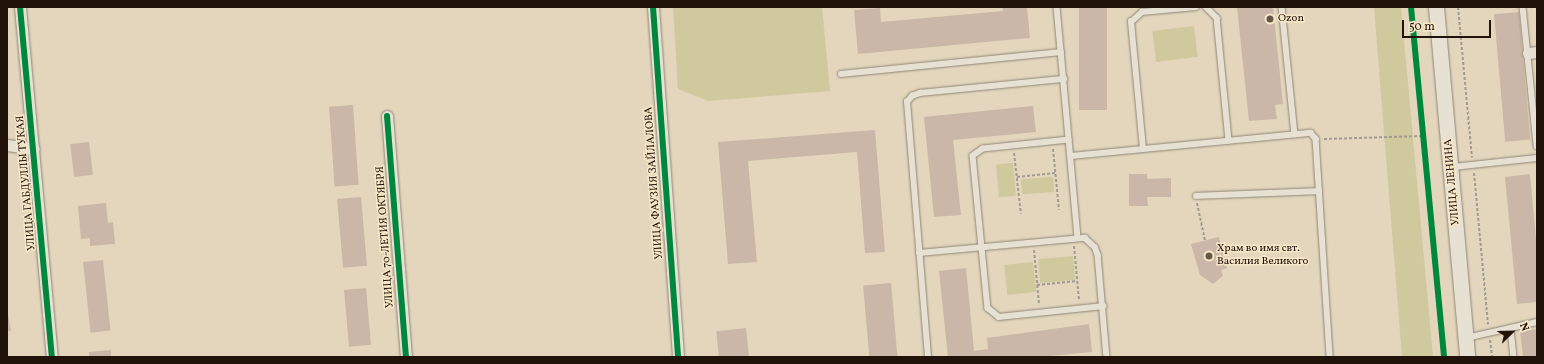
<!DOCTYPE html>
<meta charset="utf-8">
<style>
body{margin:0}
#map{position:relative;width:1544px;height:364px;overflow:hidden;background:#e3d6bc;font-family:Vollkorn,serif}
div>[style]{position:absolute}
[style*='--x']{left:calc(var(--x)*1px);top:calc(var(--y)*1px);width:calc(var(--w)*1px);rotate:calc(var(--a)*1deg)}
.green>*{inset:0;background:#d0c99e;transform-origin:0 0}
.building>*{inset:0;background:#cab7a7;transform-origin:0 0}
.path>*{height:2px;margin-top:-1px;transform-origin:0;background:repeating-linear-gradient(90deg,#a19a91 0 3px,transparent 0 5px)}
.roads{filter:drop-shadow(0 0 1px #8f8677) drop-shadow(0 0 1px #8f8677)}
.lane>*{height:5.5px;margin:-2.75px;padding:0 2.75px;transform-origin:2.75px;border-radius:2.75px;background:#e7e1d4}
.street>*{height:11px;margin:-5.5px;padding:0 5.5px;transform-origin:5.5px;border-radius:5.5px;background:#e7e1d4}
.secondary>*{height:15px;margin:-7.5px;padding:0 7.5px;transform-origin:7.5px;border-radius:7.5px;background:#e7e1d4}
.cycleway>*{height:6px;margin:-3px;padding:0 3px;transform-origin:3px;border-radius:3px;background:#00873e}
.dots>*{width:11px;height:11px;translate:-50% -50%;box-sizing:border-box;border:2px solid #f7e8c9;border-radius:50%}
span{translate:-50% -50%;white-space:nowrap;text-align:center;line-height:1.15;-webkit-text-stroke:3px #f7e8c9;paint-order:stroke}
.poi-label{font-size:11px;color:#21120a}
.left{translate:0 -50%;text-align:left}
.street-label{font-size:11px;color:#21120a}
.frame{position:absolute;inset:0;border:8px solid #21120a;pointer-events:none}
.north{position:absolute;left:1492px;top:312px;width:40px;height:40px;-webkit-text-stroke:3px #f7e8c9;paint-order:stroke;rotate:67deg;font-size:11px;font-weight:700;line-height:16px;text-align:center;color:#21120a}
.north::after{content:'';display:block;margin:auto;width:14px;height:18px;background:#21120a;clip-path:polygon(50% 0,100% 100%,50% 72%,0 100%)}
.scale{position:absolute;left:1402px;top:20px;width:89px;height:18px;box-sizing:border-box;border:2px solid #21120a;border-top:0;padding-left:5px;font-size:12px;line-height:14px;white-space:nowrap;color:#21120a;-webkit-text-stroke:3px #f7e8c9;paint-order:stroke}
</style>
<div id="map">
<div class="green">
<i style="clip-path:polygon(673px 7px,822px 7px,830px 91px,708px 101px,678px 89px)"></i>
<i style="clip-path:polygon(1374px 7px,1401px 7px,1433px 357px,1402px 357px)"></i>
<i style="left:1194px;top:26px;width:31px;height:42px;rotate:83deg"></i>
<i style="left:1013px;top:163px;width:33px;height:17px;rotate:85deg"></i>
<i style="left:1053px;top:177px;width:15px;height:32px;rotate:86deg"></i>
<i style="left:1073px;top:256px;width:24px;height:35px;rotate:85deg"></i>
<i style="left:1033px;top:262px;width:30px;height:29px;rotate:84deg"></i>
</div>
<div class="building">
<i style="clip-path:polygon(1002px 7px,1027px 7px,1030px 38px,858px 54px,854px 10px,880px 8px,881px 22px,1003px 11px)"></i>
<i style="left:1079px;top:7px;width:28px;height:103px"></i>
<i style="clip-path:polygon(1237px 7px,1273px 7px,1283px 104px,1275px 105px,1277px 119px,1249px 121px)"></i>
<i style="left:1519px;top:12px;width:128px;height:25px;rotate:85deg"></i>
<i style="left:353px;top:105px;width:80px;height:24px;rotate:86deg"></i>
<i style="clip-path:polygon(1033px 106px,1036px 132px,953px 140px,961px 215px,934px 217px,924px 117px)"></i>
<i style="clip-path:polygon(875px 130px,885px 252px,865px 253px,857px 152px,748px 161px,757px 262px,728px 264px,718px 142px)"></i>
<i style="left:89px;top:142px;width:33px;height:19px;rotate:83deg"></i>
<i style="clip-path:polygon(1129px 174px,1147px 174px,1147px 179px,1171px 178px,1171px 197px,1147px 197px,1148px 206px,1129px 206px)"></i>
<i style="clip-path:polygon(1530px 174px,1537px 250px,1537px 302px,1517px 304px,1505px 177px)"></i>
<i style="left:361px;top:197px;width:69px;height:24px;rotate:85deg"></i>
<i style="clip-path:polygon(106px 203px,108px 223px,113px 222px,115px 244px,90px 246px,90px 238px,81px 239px,78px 206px)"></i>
<i style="clip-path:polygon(1219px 237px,1227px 268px,1221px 270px,1223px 276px,1213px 284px,1200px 275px,1191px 244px)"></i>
<i style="left:103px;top:260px;width:71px;height:20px;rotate:84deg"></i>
<i style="clip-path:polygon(966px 268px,974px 351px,988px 349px,987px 338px,1089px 324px,1092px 352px,1040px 357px,948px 357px,939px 271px)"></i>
<i style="left:891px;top:283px;width:74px;height:28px;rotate:85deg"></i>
<i style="left:366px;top:288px;width:57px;height:22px;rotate:85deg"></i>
<i style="clip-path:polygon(7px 309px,11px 331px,7px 331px)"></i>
<i style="left:746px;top:328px;width:29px;height:30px;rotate:84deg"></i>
<i style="clip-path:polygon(1537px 329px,1537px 357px,1523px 357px,1520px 331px)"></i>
<i style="clip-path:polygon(111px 350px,111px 357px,89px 357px,89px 352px)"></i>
</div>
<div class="path">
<i style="--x:1458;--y:7;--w:151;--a:84.7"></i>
<i style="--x:1324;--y:139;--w:99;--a:-1.7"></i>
<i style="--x:1053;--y:149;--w:61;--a:84.4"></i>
<i style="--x:1014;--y:153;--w:61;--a:83.5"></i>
<i style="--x:1474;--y:173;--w:152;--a:84.7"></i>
<i style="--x:1017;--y:177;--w:38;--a:-6"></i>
<i style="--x:1197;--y:203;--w:38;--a:78"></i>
<i style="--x:1074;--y:246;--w:54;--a:84.7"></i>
<i style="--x:1034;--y:250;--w:54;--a:84.7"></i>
<i style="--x:1037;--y:285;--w:40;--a:-5.7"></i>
<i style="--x:1490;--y:340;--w:17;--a:83"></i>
</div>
<div class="roads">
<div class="lane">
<i style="--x:1057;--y:7;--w:231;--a:84.8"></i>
<i style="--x:1206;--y:7;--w:16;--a:45"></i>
<i style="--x:1217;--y:18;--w:123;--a:84.4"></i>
<i style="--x:1282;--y:7;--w:128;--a:84.2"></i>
<i style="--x:1523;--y:7;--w:140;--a:84.2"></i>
<i style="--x:841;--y:74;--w:221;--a:-5.7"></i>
<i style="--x:1069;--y:140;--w:86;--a:174"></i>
<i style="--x:983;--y:149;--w:12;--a:145"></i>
<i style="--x:973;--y:156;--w:153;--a:84.4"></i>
<i style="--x:988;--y:308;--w:14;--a:39"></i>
<i style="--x:999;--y:317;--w:105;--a:-6"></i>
<i style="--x:1143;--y:149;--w:128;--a:-95.4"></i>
<i style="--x:1131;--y:22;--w:15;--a:-42"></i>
<i style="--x:1142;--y:12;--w:54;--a:-5.3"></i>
<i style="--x:1071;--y:156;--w:241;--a:-5.5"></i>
<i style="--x:1311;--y:133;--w:8;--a:50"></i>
<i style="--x:1316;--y:139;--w:218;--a:86.3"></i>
<i style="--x:1453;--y:167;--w:84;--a:-6.1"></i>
<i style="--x:1196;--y:196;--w:123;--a:-2.3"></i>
<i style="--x:919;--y:253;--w:167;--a:-5.2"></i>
<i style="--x:1085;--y:238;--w:13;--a:42"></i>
<i style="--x:1095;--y:247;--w:9;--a:69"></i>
<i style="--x:1098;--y:255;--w:102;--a:85"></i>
<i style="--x:1511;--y:329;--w:28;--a:84"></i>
<i style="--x:1466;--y:338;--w:73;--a:-12.7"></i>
<i style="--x:928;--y:357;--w:256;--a:-94.7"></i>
<i style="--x:907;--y:102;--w:8;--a:-50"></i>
<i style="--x:912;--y:96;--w:9;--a:-21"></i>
<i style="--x:920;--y:93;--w:145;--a:-5.6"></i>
</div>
<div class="street">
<i style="--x:20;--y:7;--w:351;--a:84.8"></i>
<i style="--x:653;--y:7;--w:351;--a:85.9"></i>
<i style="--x:1528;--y:53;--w:9;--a:-6"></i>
<i style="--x:387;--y:116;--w:242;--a:85.5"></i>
<i style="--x:7;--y:145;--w:27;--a:8"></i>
</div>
<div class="secondary">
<i style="--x:1436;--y:7;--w:351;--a:84.9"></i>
</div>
</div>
<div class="cycleway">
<i style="--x:20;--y:7;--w:351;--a:84.8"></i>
<i style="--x:653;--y:7;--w:351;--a:85.9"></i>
<i style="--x:1411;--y:7;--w:352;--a:84.6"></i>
<i style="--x:387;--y:116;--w:242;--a:85.5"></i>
</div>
<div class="dots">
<i style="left:1270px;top:19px;background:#655748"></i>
<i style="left:1209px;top:256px;background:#655748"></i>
</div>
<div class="poi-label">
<span class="left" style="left:1278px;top:19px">Ozon</span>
<span class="left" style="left:1217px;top:256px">Храм во имя свт.<br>Василия Великого</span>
</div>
<div class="street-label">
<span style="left:1453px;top:182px;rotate:-95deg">УЛИЦА ЛЕНИНА</span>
<span style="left:27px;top:183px;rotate:-95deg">УЛИЦА ГАБДУЛЛЫ ТУКАЯ</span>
<span style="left:655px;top:183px;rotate:-94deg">УЛИЦА ФАУЗИЯ ЗАЙЛАЛОВА</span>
<span style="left:386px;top:237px;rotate:-94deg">УЛИЦА 70-ЛЕТИЯ ОКТЯБРЯ</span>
</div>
<div class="frame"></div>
<div class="north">N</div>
<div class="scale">50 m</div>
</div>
